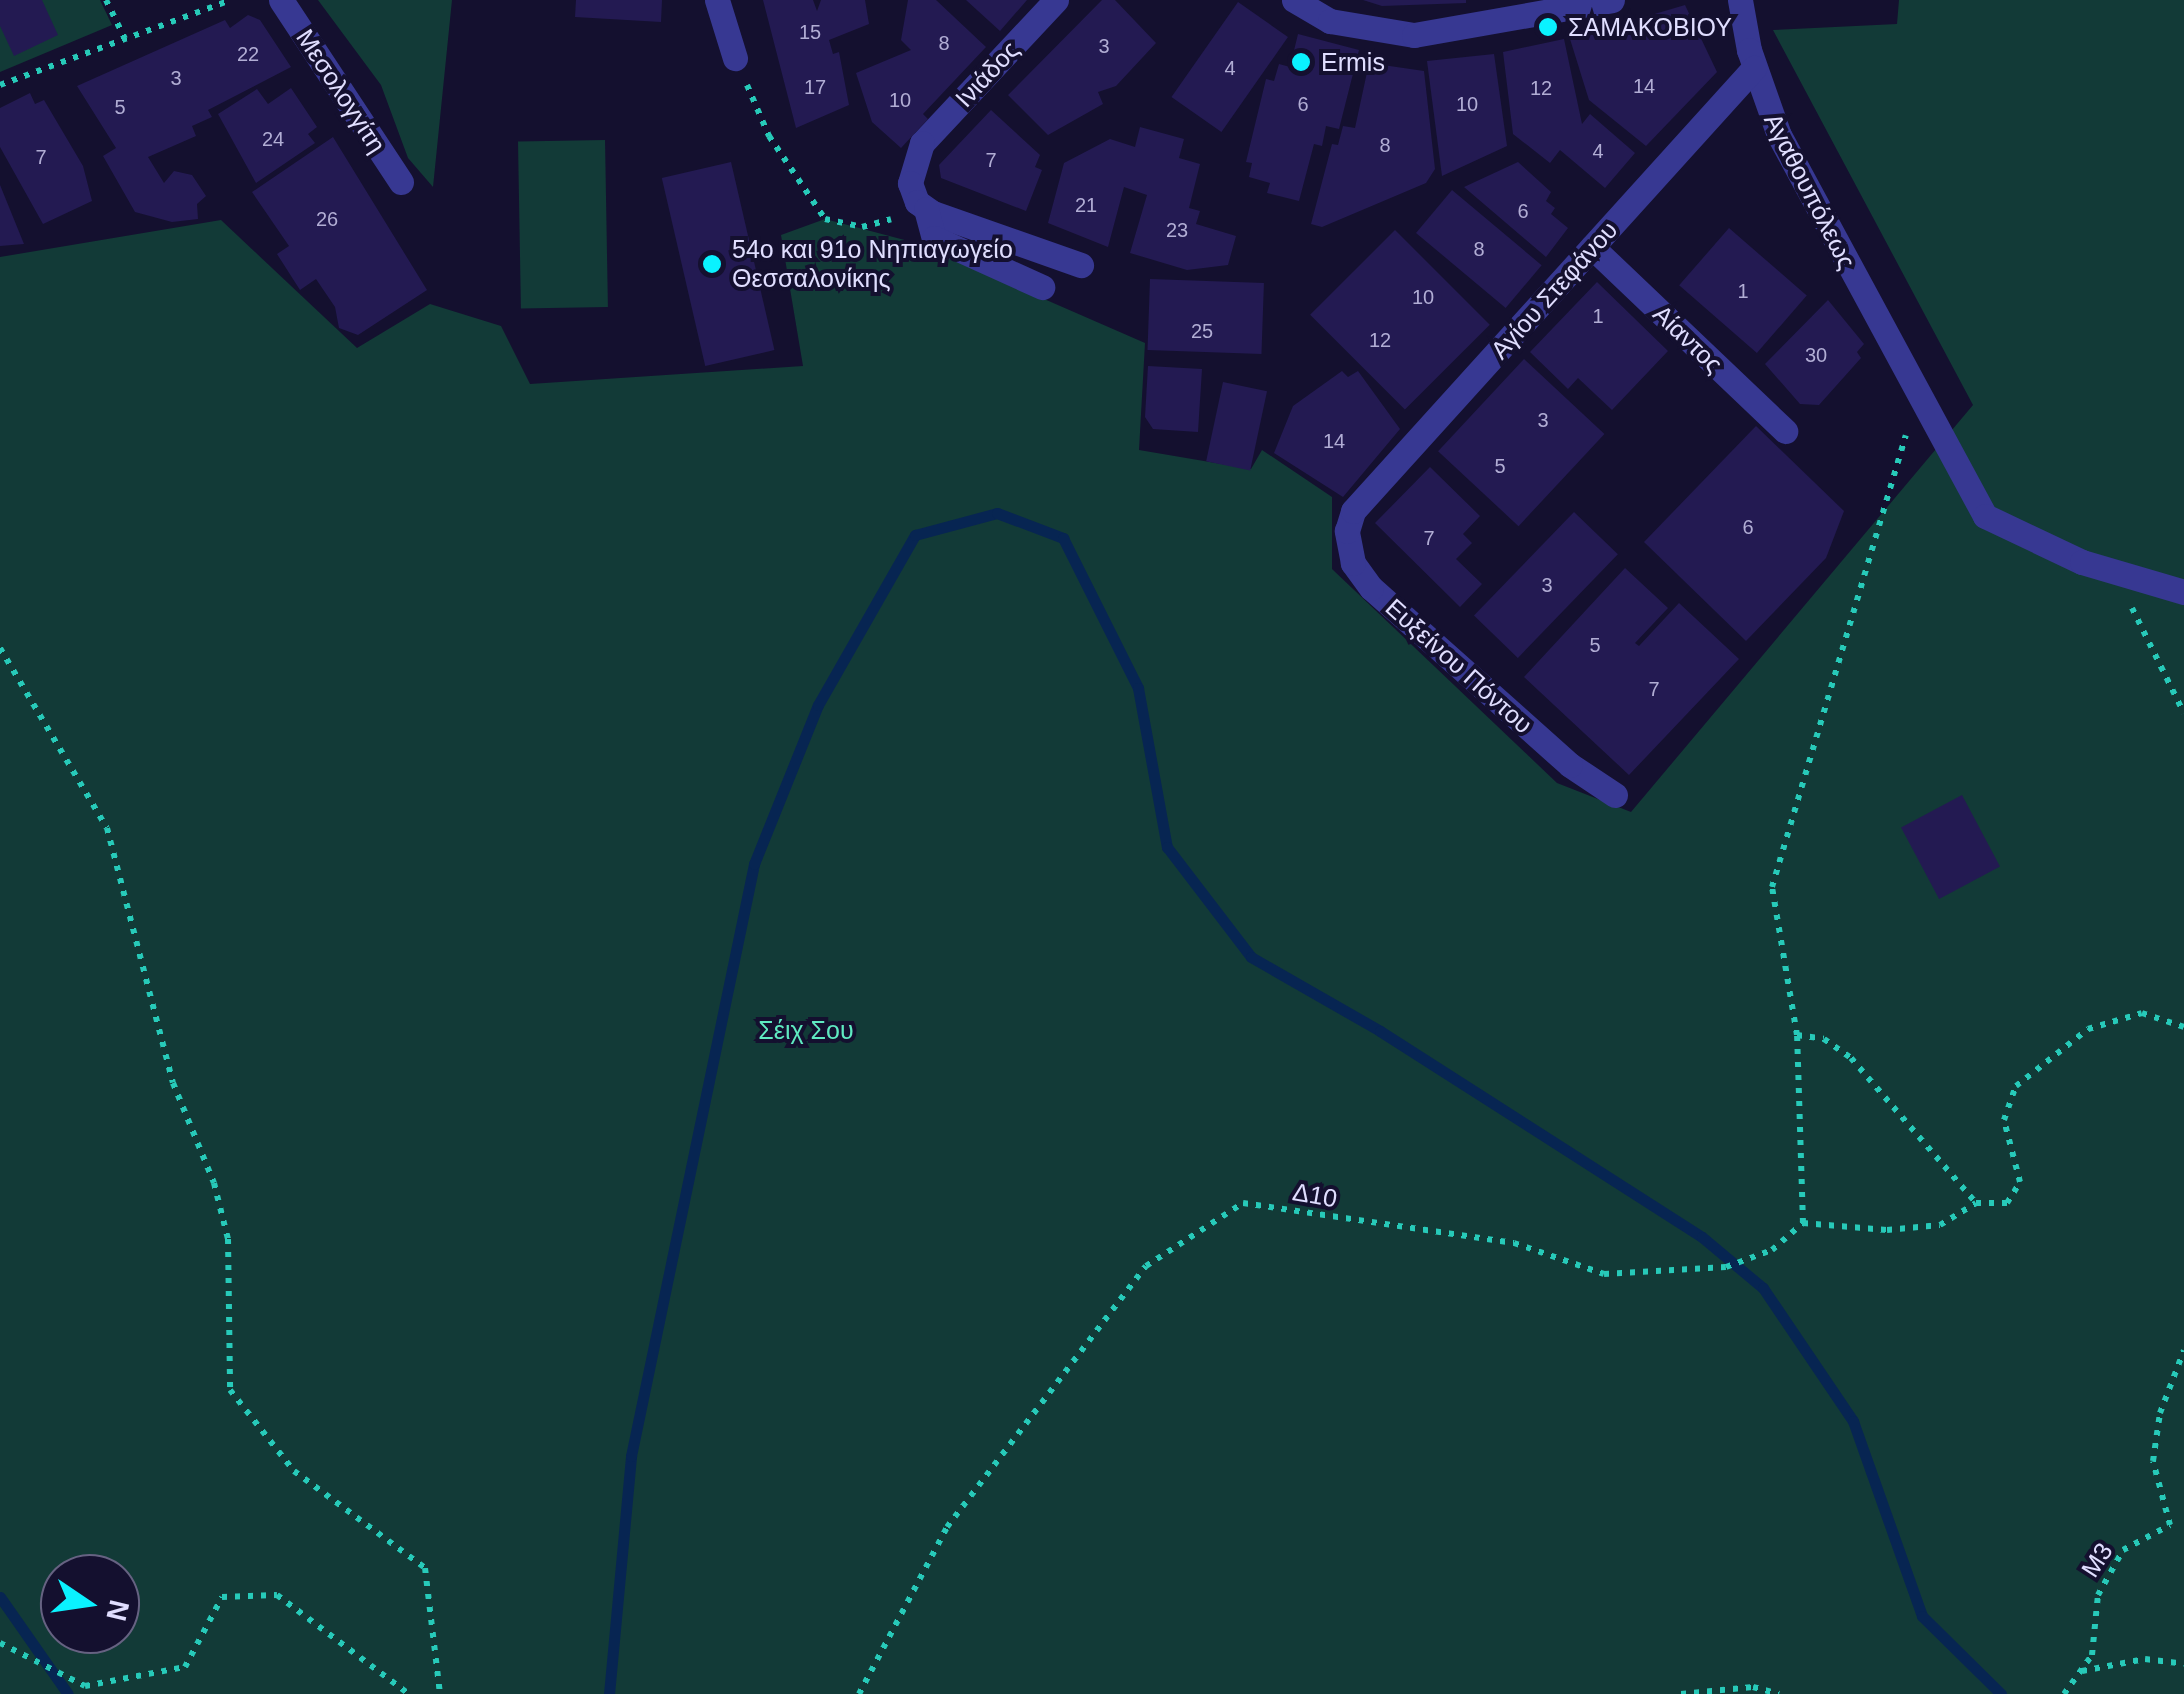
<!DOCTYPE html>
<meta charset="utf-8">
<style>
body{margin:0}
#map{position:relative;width:2184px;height:1694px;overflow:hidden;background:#14102f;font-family:Helvetica,sans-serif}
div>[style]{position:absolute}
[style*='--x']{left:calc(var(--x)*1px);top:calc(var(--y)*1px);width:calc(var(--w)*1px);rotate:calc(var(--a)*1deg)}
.green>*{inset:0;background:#123a37;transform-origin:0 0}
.stream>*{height:11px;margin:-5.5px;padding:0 5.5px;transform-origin:5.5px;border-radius:5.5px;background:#072552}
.building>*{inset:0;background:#231a52;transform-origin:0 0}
.path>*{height:6px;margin-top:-3px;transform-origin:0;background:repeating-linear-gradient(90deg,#27cab9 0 5px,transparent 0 13px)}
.street>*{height:25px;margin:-12.5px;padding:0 12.5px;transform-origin:12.5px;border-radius:12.5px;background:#373892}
.dots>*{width:28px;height:28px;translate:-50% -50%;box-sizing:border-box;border:5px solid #14102f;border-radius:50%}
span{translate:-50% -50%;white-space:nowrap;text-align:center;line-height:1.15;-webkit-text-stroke:8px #14102f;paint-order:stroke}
.number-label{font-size:20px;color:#b1add4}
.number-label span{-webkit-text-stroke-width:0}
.poi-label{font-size:25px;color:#e0deff}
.left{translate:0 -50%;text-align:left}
.street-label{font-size:25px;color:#e0deff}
.park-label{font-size:25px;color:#5feac1}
.north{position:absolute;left:40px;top:1554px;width:100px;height:100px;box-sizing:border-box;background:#14102f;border:2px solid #666282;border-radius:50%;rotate:103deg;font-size:28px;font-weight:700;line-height:40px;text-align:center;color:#e0deff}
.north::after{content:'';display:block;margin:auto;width:35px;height:45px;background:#0af2ff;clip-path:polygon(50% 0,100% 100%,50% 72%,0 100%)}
</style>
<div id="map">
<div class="green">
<i style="clip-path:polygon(0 0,100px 0,112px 25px,0 72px)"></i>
<i style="clip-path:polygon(318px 0,452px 0,433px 187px,408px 158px,381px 85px)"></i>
<i style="clip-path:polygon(evenodd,1899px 0,2184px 0,2184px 1694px,0 1694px,0 257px,221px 220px,357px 348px,430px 304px,501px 326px,530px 384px,803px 366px,781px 235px,825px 219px,916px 243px,1145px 343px,1139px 450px,1251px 469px,1262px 450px,1332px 497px,1332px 569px,1557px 783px,1631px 812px,1973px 405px,1773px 30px,1897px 24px,1899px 0,60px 1574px,120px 1574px,120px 1634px,60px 1634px,60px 1574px)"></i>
<i style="left:605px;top:140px;width:167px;height:87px;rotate:89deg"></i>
</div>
<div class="stream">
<i style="--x:0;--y:1597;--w:118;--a:55"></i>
<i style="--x:609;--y:1694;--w:239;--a:-84.7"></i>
<i style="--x:631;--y:1456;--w:605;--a:-78.26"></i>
<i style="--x:754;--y:864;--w:171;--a:-68.1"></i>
<i style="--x:818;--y:705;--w:196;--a:-60.3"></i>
<i style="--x:915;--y:535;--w:85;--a:-15"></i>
<i style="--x:997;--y:513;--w:71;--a:20.7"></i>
<i style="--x:1063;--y:538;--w:168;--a:63.4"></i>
<i style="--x:1138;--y:688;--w:162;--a:79.7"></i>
<i style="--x:1167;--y:847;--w:138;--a:52.6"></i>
<i style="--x:1251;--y:957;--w:149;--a:29.8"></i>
<i style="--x:1380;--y:1031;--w:382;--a:32.6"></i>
<i style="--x:1702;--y:1237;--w:80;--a:39.9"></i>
<i style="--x:1763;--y:1288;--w:161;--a:55.9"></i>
<i style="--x:1853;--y:1421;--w:207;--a:70.5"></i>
<i style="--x:1922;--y:1616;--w:111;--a:44.6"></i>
</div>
<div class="building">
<i style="clip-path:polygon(0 0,42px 0,58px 35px,14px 56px,0 26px)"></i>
<i style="clip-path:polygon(576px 0,662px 0,661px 22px,575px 17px)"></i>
<i style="clip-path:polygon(763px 0,813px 0,817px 11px,821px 0,865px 0,869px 24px,829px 40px,833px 54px,839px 52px,849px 105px,796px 128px)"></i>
<i style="clip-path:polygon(908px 0,936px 0,986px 47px,923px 114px,928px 119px,901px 148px,872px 122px,856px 73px,911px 50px,901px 40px)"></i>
<i style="clip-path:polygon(966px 0,1027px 0,1000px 31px)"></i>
<i style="clip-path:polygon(1102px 0,1115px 0,1156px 43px,1116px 86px,1098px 92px,1103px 104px,1048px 135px,1008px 95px)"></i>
<i style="clip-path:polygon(1363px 0,1466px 0,1466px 3px,1382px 6px)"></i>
<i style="left:1238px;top:2px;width:61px;height:116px;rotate:35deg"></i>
<i style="clip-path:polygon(1685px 5px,1717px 72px,1646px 146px,1589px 100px,1570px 39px)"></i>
<i style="clip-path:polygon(248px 15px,260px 20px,291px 67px,208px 110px,212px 117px,192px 126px,196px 136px,148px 157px,164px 183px,174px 171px,192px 175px,206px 196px,197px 204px,198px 219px,172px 222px,135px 212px,103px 156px,116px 148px,77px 86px,225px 20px,230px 28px)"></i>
<i style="clip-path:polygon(1298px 34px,1359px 50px,1339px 129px,1326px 126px,1322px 146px,1314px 144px,1299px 201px,1267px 193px,1270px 183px,1249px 177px,1252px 163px,1246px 162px,1266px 79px,1274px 81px,1279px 64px,1290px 67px)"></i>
<i style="clip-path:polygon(1564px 39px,1582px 124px,1590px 114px,1635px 153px,1605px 188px,1560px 150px,1550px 163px,1513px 134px,1503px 52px)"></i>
<i style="clip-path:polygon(1494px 54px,1507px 146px,1442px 176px,1427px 61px)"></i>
<i style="clip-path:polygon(1369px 63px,1424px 71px,1435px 169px,1426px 183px,1322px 227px,1311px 224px,1332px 144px,1338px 145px,1343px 126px,1355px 128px)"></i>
<i style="clip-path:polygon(291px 88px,317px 127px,308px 134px,315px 143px,256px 183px,218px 114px,257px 89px,268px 104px)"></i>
<i style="clip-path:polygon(30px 93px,35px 104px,44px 100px,83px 166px,92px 201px,43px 224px,0 147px,0 108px)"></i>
<i style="clip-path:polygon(991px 110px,1040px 155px,1035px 167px,1042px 170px,1026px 211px,941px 178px,939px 165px)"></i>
<i style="clip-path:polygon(1140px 127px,1184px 139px,1179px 158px,1200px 164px,1189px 208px,1200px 211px,1196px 224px,1236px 236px,1228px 265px,1187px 270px,1130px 253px,1147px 195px,1124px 187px,1108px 247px,1048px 223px,1064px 163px,1110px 139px,1135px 147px)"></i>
<i style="clip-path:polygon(333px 137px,427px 290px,358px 335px,339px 328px,335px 307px,316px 279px,300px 290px,277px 254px,289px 246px,252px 192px)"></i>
<i style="left:731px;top:162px;width:193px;height:71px;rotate:77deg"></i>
<i style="clip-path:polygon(1518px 162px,1551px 192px,1546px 201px,1555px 208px,1551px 214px,1568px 228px,1546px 257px,1464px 187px)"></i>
<i style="clip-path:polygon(0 185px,24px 244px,0 246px)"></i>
<i style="left:1452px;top:190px;width:117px;height:56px;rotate:40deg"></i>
<i style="left:1729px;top:228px;width:103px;height:76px;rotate:41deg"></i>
<i style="left:1395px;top:230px;width:134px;height:120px;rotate:45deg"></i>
<i style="left:1150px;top:279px;width:114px;height:71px;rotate:2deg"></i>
<i style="clip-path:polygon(1597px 282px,1668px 351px,1612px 410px,1578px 378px,1568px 389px,1530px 352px)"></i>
<i style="clip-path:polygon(1828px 300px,1864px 344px,1857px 352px,1861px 358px,1819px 405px,1800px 404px,1765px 364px)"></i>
<i style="left:1524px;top:359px;width:110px;height:126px;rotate:43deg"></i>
<i style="clip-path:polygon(1148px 366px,1202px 369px,1198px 432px,1153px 429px,1145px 417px)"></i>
<i style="clip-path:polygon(1342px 371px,1348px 377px,1358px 371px,1400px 429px,1343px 497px,1274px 453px,1293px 406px)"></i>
<i style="left:1223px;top:382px;width:45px;height:81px;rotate:12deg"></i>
<i style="clip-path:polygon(1756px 426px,1844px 511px,1826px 558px,1746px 641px,1644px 542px)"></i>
<i style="clip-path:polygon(1430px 467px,1480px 516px,1463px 534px,1472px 543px,1456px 559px,1482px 584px,1460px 607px,1375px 523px)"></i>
<i style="left:1574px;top:512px;width:61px;height:144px;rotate:44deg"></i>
<i style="clip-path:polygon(1625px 568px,1668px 608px,1635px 643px,1639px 646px,1679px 603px,1739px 659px,1629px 775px,1524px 677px)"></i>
<i style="left:1962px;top:795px;width:81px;height:69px;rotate:62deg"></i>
</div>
<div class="path">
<i style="--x:106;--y:0;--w:43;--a:64"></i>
<i style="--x:0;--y:85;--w:246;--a:-20.2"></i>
<i style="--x:747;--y:85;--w:56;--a:66.7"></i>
<i style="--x:769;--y:136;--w:100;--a:56"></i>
<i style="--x:825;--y:219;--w:38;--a:12"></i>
<i style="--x:862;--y:227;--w:30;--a:-15"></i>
<i style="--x:2132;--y:608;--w:117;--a:63.7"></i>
<i style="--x:0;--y:648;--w:209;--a:59.3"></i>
<i style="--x:107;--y:828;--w:263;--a:75.5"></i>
<i style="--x:173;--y:1083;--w:108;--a:67.7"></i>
<i style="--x:214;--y:1183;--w:58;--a:76"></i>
<i style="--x:228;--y:1239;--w:151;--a:89.2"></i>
<i style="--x:230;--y:1390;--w:103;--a:51.7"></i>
<i style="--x:294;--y:1471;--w:163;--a:36.5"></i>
<i style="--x:425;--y:1568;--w:127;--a:83.2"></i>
<i style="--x:1797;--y:1035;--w:27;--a:8"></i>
<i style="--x:1824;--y:1039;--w:33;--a:35"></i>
<i style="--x:1851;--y:1058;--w:191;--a:49.2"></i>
<i style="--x:1976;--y:1203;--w:31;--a:0"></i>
<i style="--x:2007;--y:1203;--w:25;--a:-58"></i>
<i style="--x:2020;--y:1182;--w:64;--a:-104.5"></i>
<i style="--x:2004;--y:1120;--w:36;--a:-71"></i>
<i style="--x:2016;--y:1086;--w:92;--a:-38.4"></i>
<i style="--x:2088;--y:1029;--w:56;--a:-16.5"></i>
<i style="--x:2142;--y:1013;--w:44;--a:18.4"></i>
<i style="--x:1803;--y:1223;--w:84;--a:4.8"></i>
<i style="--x:1887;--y:1230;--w:53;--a:-5.4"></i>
<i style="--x:1940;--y:1225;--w:42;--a:-31.4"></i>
<i style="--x:0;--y:1643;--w:95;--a:26.8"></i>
<i style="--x:85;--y:1686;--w:102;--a:-10.8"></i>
<i style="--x:185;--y:1667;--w:79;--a:-62.1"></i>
<i style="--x:222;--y:1597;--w:55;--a:-2.1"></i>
<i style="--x:277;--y:1595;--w:165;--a:36.9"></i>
<i style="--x:2082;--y:1671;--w:64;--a:-10.8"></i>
<i style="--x:2145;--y:1659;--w:39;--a:7"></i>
<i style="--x:859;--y:1694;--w:189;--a:-62.2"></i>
<i style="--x:947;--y:1527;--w:328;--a:-52.7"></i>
<i style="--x:1146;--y:1266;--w:116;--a:-33"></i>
<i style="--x:1243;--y:1203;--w:274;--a:8.4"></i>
<i style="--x:1514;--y:1243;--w:95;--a:19"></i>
<i style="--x:1604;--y:1274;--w:122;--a:-3.3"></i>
<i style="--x:1726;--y:1267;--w:49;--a:-20.3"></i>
<i style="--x:1772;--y:1250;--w:41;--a:-41.1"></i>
<i style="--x:1803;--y:1223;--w:188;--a:-91.8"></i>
<i style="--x:1797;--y:1035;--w:150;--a:-99.6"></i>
<i style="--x:1772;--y:887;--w:471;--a:-73.5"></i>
<i style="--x:1681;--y:1694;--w:72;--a:-5.6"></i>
<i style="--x:1753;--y:1687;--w:27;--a:15"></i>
<i style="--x:2064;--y:1694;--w:48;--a:-54.3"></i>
<i style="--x:2092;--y:1655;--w:60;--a:-84.3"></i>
<i style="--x:2098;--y:1595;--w:51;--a:-60.9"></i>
<i style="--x:2123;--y:1550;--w:53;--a:-28"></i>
<i style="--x:2170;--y:1525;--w:66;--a:-104.9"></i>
<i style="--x:2153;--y:1461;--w:49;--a:-81.7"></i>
<i style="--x:2160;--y:1413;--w:67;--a:-69.1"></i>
</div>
<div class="street">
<i style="--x:281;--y:0;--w:218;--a:56.6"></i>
<i style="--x:717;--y:0;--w:61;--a:72.8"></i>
<i style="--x:1056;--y:0;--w:196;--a:133.1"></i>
<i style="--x:922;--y:143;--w:42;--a:106.7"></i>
<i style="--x:910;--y:183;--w:20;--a:70"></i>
<i style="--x:917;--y:202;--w:19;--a:35"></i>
<i style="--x:933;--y:213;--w:157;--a:19.4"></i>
<i style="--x:1294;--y:0;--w:42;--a:30.3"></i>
<i style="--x:1330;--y:21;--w:85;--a:9.5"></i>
<i style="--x:1414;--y:35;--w:201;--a:-10"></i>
<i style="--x:1740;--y:0;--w:51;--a:79.8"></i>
<i style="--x:1749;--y:50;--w:90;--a:70.6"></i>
<i style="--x:1779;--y:135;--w:433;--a:61.6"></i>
<i style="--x:1985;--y:516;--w:107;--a:25.4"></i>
<i style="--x:2082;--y:562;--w:106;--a:16.4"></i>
<i style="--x:926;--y:209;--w:30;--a:75"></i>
<i style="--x:934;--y:238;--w:119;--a:24.4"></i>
<i style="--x:1592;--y:247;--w:267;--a:43.6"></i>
<i style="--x:1615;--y:795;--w:54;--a:-146.3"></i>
<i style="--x:1570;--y:765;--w:266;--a:-138.3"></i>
<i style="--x:1371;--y:588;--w:31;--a:-126"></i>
<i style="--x:1353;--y:563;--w:33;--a:-101"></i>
<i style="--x:1347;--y:531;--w:21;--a:-73"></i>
<i style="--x:1353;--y:511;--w:598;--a:-47.85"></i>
</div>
<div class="dots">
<i style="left:1548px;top:27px;background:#0af2ff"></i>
<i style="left:1301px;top:62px;background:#0af2ff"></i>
<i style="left:712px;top:264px;background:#0af2ff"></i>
</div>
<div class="number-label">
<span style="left:810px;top:32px">15</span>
<span style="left:944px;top:43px">8</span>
<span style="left:1104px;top:46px">3</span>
<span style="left:248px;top:54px">22</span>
<span style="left:1230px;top:68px">4</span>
<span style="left:176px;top:78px">3</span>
<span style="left:1644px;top:86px">14</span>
<span style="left:815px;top:87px">17</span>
<span style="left:1541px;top:88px">12</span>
<span style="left:900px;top:100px">10</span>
<span style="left:1303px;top:104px">6</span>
<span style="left:1467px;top:104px">10</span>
<span style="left:120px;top:107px">5</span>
<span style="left:273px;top:139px">24</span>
<span style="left:1385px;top:145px">8</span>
<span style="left:1598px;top:151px">4</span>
<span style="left:41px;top:157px">7</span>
<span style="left:991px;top:160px">7</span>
<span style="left:1086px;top:205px">21</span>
<span style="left:1523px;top:211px">6</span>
<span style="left:327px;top:219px">26</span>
<span style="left:1177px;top:230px">23</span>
<span style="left:1479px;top:249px">8</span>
<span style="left:1743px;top:291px">1</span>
<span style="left:1423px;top:297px">10</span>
<span style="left:1598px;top:316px">1</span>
<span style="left:1202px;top:331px">25</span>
<span style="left:1380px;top:340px">12</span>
<span style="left:1816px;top:355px">30</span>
<span style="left:1543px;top:420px">3</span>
<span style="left:1334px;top:441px">14</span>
<span style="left:1500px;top:466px">5</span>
<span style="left:1748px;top:527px">6</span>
<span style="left:1429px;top:538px">7</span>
<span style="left:1547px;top:585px">3</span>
<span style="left:1595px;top:645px">5</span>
<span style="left:1654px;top:689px">7</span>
</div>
<div class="poi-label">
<span class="left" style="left:1568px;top:27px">ΣΑΜΑΚΟΒΙΟΥ</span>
<span class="left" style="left:1321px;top:62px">Ermis</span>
<span class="left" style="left:732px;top:264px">54ο και 91ο Νηπιαγωγείο<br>Θεσσαλονίκης</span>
</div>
<div class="street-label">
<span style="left:987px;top:74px;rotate:-47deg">Ινιάδος</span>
<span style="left:341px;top:91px;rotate:57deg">Μεσολογγίτη</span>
<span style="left:1810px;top:191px;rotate:63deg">Αγαθουπόλεως</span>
<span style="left:1554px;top:290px;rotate:-48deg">Αγίου Στεφάνου</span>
<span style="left:1688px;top:339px;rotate:44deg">Αίαντος</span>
<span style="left:1459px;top:666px;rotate:42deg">Ευξείνου Πόντου</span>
<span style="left:1315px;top:1195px;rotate:10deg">Δ10</span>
<span style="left:2097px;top:1560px;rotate:-57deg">Μ3</span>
</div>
<div class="park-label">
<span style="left:806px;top:1030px">Σέιχ Σου</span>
</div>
<div class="north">N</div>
</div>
